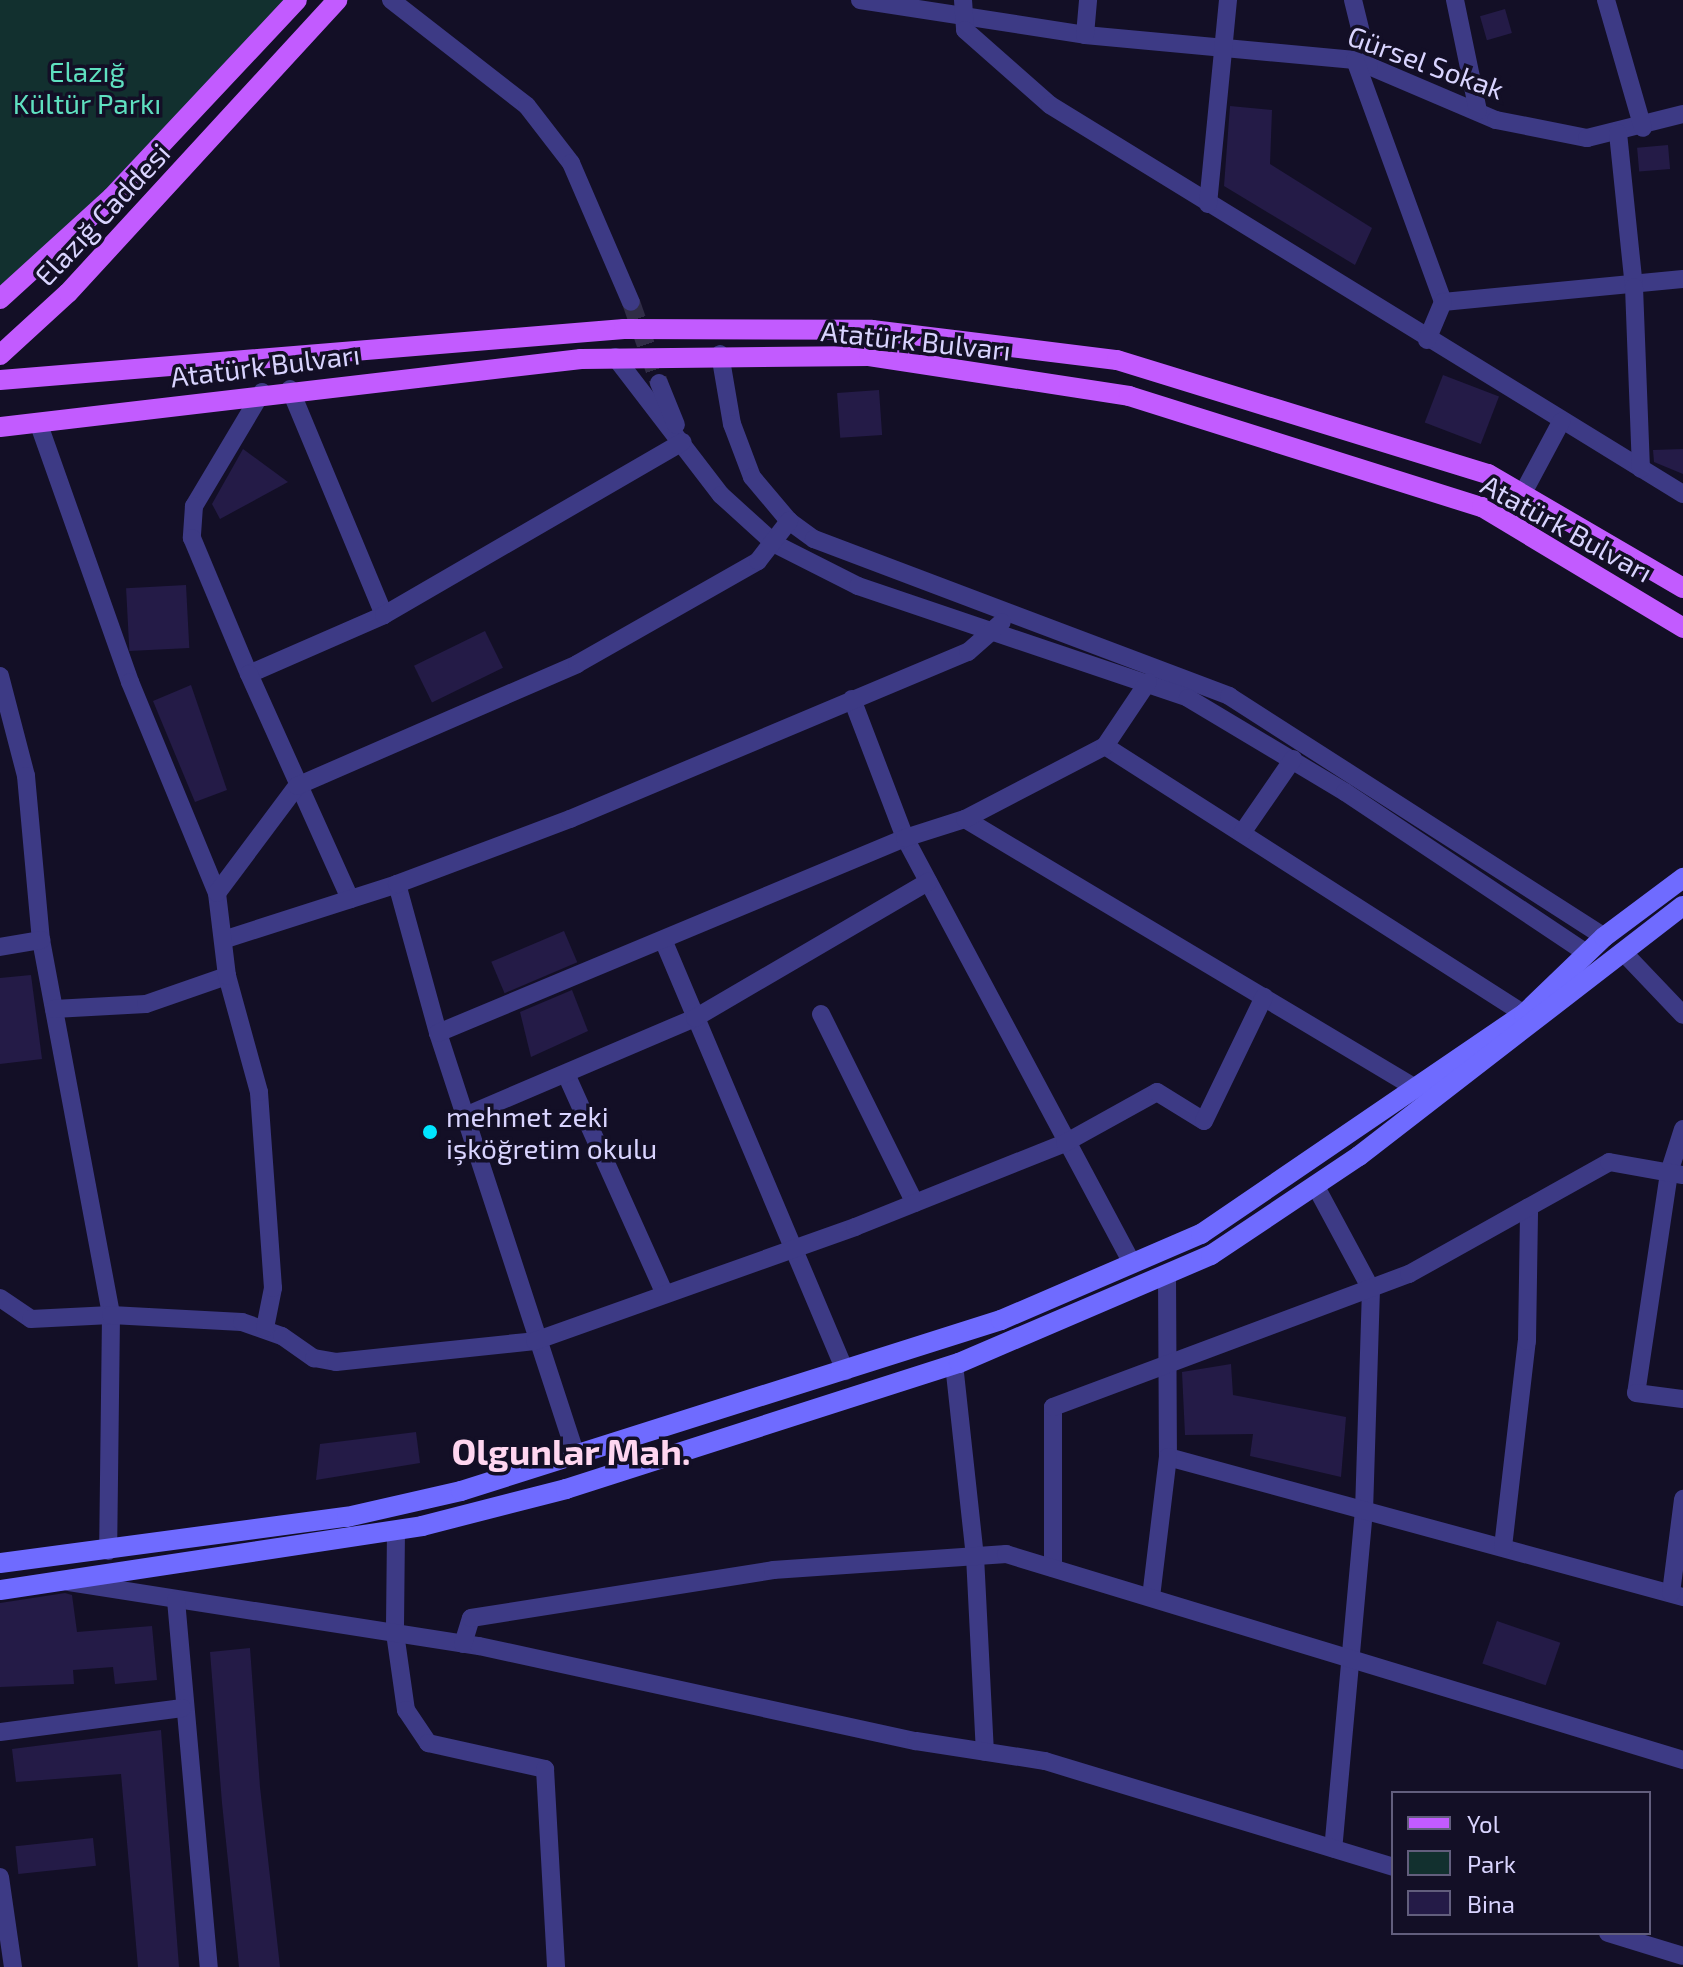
<!DOCTYPE html>
<meta charset="utf-8">
<style>
body{margin:0}
#map{position:relative;width:1683px;height:1967px;overflow:hidden;background:#130f26;font-family:"Exo 2",sans-serif}
div>[style]{position:absolute}
[style*='--x']{left:calc(var(--x)*1px);top:calc(var(--y)*1px);width:calc(var(--w)*1px);rotate:calc(var(--a)*1deg)}
.green>*{inset:0;background:#12302f}
.building>*{inset:0;background:#241b47;transform-origin:0 0}
.street-tunnel>*{height:18px;margin-top:-9px;transform-origin:0;background:repeating-linear-gradient(90deg,#312d47 0 18px,transparent 0 27px)}
.street>*{height:18px;margin:-9px;padding:0 9px;transform-origin:9px;border-radius:9px;background:#3d3a85}
.secondary>*{height:20px;margin:-10px;padding:0 10px;transform-origin:10px;border-radius:10px;background:#6f6bff}
.primary>*{height:20px;margin:-10px;padding:0 10px;transform-origin:10px;border-radius:10px;background:#c25bff}
.dots>*{width:22px;height:22px;translate:-50% -50%;box-sizing:border-box;border:4px solid #130f26;border-radius:50%}
span{translate:-50% -50%;white-space:nowrap;text-align:center;line-height:1.15;-webkit-text-stroke:7px #130f26;paint-order:stroke}
.street-label{font-size:28px;color:#d9d4ff}
.park-label{font-size:28px;color:#5fe0c0}
.poi-label{font-size:28px;color:#d9d4ff}
.left{translate:0 -50%;text-align:left}
.district-label{font-size:36px;color:#ffd6f0;font-weight:700}
.legend{position:absolute;left:1391px;top:1791px;width:260px;height:144px;box-sizing:border-box;background:#130f26;border:2px solid #625e7d;margin:0;padding:10px 14px;list-style:none;font-size:24px;color:#d9d4ff}
.legend li{display:flex;align-items:center;gap:16px;height:40px}
.legend b{width:40px;border:2px solid #625e7d}
</style>
<div id="map">
<div class="green">
<i style="clip-path:polygon(0 0,285px 0,84px 214px,0 290px)"></i>
</div>
<div class="building">
<i style="left:1505px;top:9px;width:25px;height:26px;rotate:74deg"></i>
<i style="clip-path:polygon(1230px 106px,1272px 110px,1270px 164px,1372px 228px,1355px 265px,1224px 186px)"></i>
<i style="left:1668px;top:145px;width:24px;height:31px;rotate:85deg"></i>
<i style="left:1443px;top:375px;width:60px;height:51px;rotate:21deg"></i>
<i style="left:879px;top:390px;width:45px;height:42px;rotate:86deg"></i>
<i style="clip-path:polygon(243px 449px,288px 482px,220px 519px,212px 504px)"></i>
<i style="clip-path:polygon(1683px 449px,1683px 474px,1654px 462px,1653px 450px)"></i>
<i style="left:186px;top:585px;width:63px;height:60px;rotate:87deg"></i>
<i style="left:485px;top:631px;width:41px;height:79px;rotate:64deg"></i>
<i style="clip-path:polygon(191px 685px,227px 790px,195px 802px,153px 701px)"></i>
<i style="left:564px;top:931px;width:34px;height:79px;rotate:67deg"></i>
<i style="clip-path:polygon(31px 975px,42px 1059px,0 1064px,0 978px)"></i>
<i style="clip-path:polygon(572px 990px,588px 1031px,531px 1057px,520px 1012px)"></i>
<i style="clip-path:polygon(1231px 1364px,1233px 1395px,1346px 1417px,1341px 1477px,1250px 1456px,1253px 1434px,1185px 1435px,1182px 1372px)"></i>
<i style="clip-path:polygon(416px 1432px,420px 1463px,316px 1480px,320px 1444px)"></i>
<i style="clip-path:polygon(65px 1593px,72px 1595px,77px 1632px,152px 1626px,157px 1680px,115px 1684px,113px 1667px,73px 1670px,74px 1684px,0 1687px,0 1603px)"></i>
<i style="left:1497px;top:1621px;width:67px;height:45px;rotate:19deg"></i>
<i style="clip-path:polygon(250px 1648px,260px 1787px,280px 1967px,239px 1967px,222px 1803px,210px 1652px)"></i>
<i style="clip-path:polygon(161px 1730px,179px 1967px,138px 1967px,121px 1774px,16px 1782px,12px 1749px)"></i>
<i style="left:93px;top:1838px;width:28px;height:78px;rotate:84deg"></i>
</div>
<div class="street-tunnel">
<i style="--x:631;--y:302;--w:86;--a:70.9"></i>
</div>
<div class="street">
<i style="--x:391;--y:0;--w:172;--a:37.9"></i>
<i style="--x:527;--y:106;--w:72;--a:52.3"></i>
<i style="--x:571;--y:163;--w:151;--a:66.7"></i>
<i style="--x:860;--y:0;--w:228;--a:8.8"></i>
<i style="--x:1085;--y:35;--w:271;--a:5.3"></i>
<i style="--x:1355;--y:60;--w:153;--a:23.1"></i>
<i style="--x:1496;--y:120;--w:93;--a:11.2"></i>
<i style="--x:1587;--y:138;--w:99;--a:-14"></i>
<i style="--x:963;--y:0;--w:30;--a:86"></i>
<i style="--x:965;--y:30;--w:113;--a:41.4"></i>
<i style="--x:1050;--y:105;--w:743;--a:31.57"></i>
<i style="--x:1353;--y:0;--w:67;--a:76.2"></i>
<i style="--x:1455;--y:0;--w:113;--a:78.3"></i>
<i style="--x:1606;--y:0;--w:133;--a:73.9"></i>
<i style="--x:1085;--y:35;--w:35;--a:-85"></i>
<i style="--x:1355;--y:60;--w:258;--a:70"></i>
<i style="--x:1443;--y:302;--w:241;--a:-5.5"></i>
<i style="--x:1618;--y:133;--w:155;--a:84.1"></i>
<i style="--x:1634;--y:287;--w:182;--a:87.8"></i>
<i style="--x:1208;--y:204;--w:205;--a:-84.4"></i>
<i style="--x:1427;--y:340;--w:41;--a:-67.2"></i>
<i style="--x:720;--y:354;--w:71;--a:80.3"></i>
<i style="--x:732;--y:424;--w:57;--a:69.3"></i>
<i style="--x:752;--y:477;--w:57;--a:49.9"></i>
<i style="--x:789;--y:521;--w:31;--a:36"></i>
<i style="--x:814;--y:539;--w:444;--a:20.7"></i>
<i style="--x:1229;--y:696;--w:446;--a:32.7"></i>
<i style="--x:615;--y:357;--w:174;--a:52.5"></i>
<i style="--x:721;--y:495;--w:73;--a:42.2"></i>
<i style="--x:775;--y:544;--w:93;--a:26.8"></i>
<i style="--x:858;--y:586;--w:348;--a:18.7"></i>
<i style="--x:1188;--y:698;--w:183;--a:30.9"></i>
<i style="--x:1345;--y:792;--w:290;--a:33.7"></i>
<i style="--x:659;--y:383;--w:45;--a:68"></i>
<i style="--x:290;--y:389;--w:245;--a:67.4"></i>
<i style="--x:262;--y:392;--w:133;--a:120.8"></i>
<i style="--x:194;--y:506;--w:32;--a:94"></i>
<i style="--x:192;--y:538;--w:147;--a:67.3"></i>
<i style="--x:249;--y:674;--w:147;--a:-23.6"></i>
<i style="--x:384;--y:615;--w:345;--a:-30.1"></i>
<i style="--x:38;--y:422;--w:276;--a:70.5"></i>
<i style="--x:130;--y:682;--w:228;--a:67.6"></i>
<i style="--x:1523;--y:493;--w:81;--a:-61.8"></i>
<i style="--x:249;--y:674;--w:247;--a:65.8"></i>
<i style="--x:0;--y:676;--w:103;--a:75.4"></i>
<i style="--x:26;--y:776;--w:165;--a:84.8"></i>
<i style="--x:41;--y:940;--w:381;--a:79.4"></i>
<i style="--x:111;--y:1315;--w:236;--a:90.7"></i>
<i style="--x:852;--y:699;--w:149;--a:69.1"></i>
<i style="--x:905;--y:838;--w:483;--a:61.9"></i>
<i style="--x:1105;--y:746;--w:497;--a:32.6"></i>
<i style="--x:965;--y:819;--w:527;--a:30.85"></i>
<i style="--x:1242;--y:833;--w:90;--a:-55.4"></i>
<i style="--x:397;--y:884;--w:155;--a:74.6"></i>
<i style="--x:438;--y:1033;--w:445;--a:71.9"></i>
<i style="--x:223;--y:940;--w:183;--a:-17.8"></i>
<i style="--x:397;--y:884;--w:185;--a:-20.6"></i>
<i style="--x:570;--y:819;--w:432;--a:-22.8"></i>
<i style="--x:968;--y:652;--w:45;--a:-41.4"></i>
<i style="--x:664;--y:942;--w:466;--a:67.1"></i>
<i style="--x:0;--y:947;--w:42;--a:-9.7"></i>
<i style="--x:1625;--y:954;--w:84;--a:46.4"></i>
<i style="--x:54;--y:1009;--w:92;--a:-3.1"></i>
<i style="--x:146;--y:1004;--w:86;--a:-19.1"></i>
<i style="--x:821;--y:1014;--w:211;--a:63.6"></i>
<i style="--x:438;--y:1033;--w:506;--a:-22.66"></i>
<i style="--x:905;--y:838;--w:63;--a:-17.6"></i>
<i style="--x:965;--y:819;--w:158;--a:-27.5"></i>
<i style="--x:1105;--y:746;--w:77;--a:-56.1"></i>
<i style="--x:566;--y:1074;--w:241;--a:65.8"></i>
<i style="--x:465;--y:1116;--w:250;--a:-23.1"></i>
<i style="--x:695;--y:1018;--w:270;--a:-30.3"></i>
<i style="--x:1683;--y:1129;--w:46;--a:107.7"></i>
<i style="--x:1669;--y:1173;--w:222;--a:98.5"></i>
<i style="--x:1636;--y:1393;--w:47;--a:7.3"></i>
<i style="--x:1315;--y:1185;--w:118;--a:61.7"></i>
<i style="--x:1371;--y:1289;--w:221;--a:91.8"></i>
<i style="--x:1364;--y:1510;--w:340;--a:95.2"></i>
<i style="--x:1167;--y:1274;--w:183;--a:89.7"></i>
<i style="--x:1168;--y:1457;--w:534;--a:15.21"></i>
<i style="--x:0;--y:1298;--w:37;--a:34"></i>
<i style="--x:31;--y:1319;--w:80;--a:-2.9"></i>
<i style="--x:111;--y:1315;--w:131;--a:3.1"></i>
<i style="--x:242;--y:1322;--w:42;--a:19.3"></i>
<i style="--x:282;--y:1336;--w:39;--a:35"></i>
<i style="--x:314;--y:1358;--w:22;--a:10"></i>
<i style="--x:336;--y:1362;--w:200;--a:-6"></i>
<i style="--x:535;--y:1341;--w:340;--a:-19.6"></i>
<i style="--x:855;--y:1227;--w:226;--a:-21.8"></i>
<i style="--x:1065;--y:1143;--w:105;--a:-29"></i>
<i style="--x:1157;--y:1092;--w:55;--a:31.7"></i>
<i style="--x:1204;--y:1121;--w:138;--a:-64.2"></i>
<i style="--x:265;--y:1328;--w:41;--a:-78.7"></i>
<i style="--x:273;--y:1288;--w:196;--a:-94.1"></i>
<i style="--x:259;--y:1092;--w:120;--a:-105.4"></i>
<i style="--x:227;--y:976;--w:84;--a:-96.9"></i>
<i style="--x:217;--y:893;--w:134;--a:-53.2"></i>
<i style="--x:297;--y:786;--w:305;--a:-23.5"></i>
<i style="--x:577;--y:664;--w:208;--a:-29.6"></i>
<i style="--x:758;--y:561;--w:51;--a:-52.2"></i>
<i style="--x:954;--y:1364;--w:193;--a:83.8"></i>
<i style="--x:975;--y:1556;--w:196;--a:87.1"></i>
<i style="--x:396;--y:1530;--w:103;--a:90.6"></i>
<i style="--x:395;--y:1633;--w:78;--a:81.9"></i>
<i style="--x:406;--y:1710;--w:40;--a:56"></i>
<i style="--x:428;--y:1743;--w:120;--a:12.5"></i>
<i style="--x:545;--y:1769;--w:198;--a:86.8"></i>
<i style="--x:1503;--y:1547;--w:207;--a:-83.4"></i>
<i style="--x:1527;--y:1341;--w:134;--a:-89.1"></i>
<i style="--x:1053;--y:1568;--w:161;--a:-90"></i>
<i style="--x:1053;--y:1407;--w:380;--a:-20.5"></i>
<i style="--x:1409;--y:1274;--w:229;--a:-29.2"></i>
<i style="--x:1609;--y:1162;--w:75;--a:10"></i>
<i style="--x:69;--y:1582;--w:415;--a:8.9"></i>
<i style="--x:479;--y:1646;--w:447;--a:12.3"></i>
<i style="--x:916;--y:1741;--w:131;--a:8.8"></i>
<i style="--x:1045;--y:1761;--w:364;--a:16.9"></i>
<i style="--x:1671;--y:1593;--w:95;--a:-82.7"></i>
<i style="--x:1151;--y:1597;--w:141;--a:-83.1"></i>
<i style="--x:176;--y:1600;--w:368;--a:84.9"></i>
<i style="--x:463;--y:1644;--w:27;--a:-73"></i>
<i style="--x:471;--y:1618;--w:306;--a:-9"></i>
<i style="--x:773;--y:1570;--w:234;--a:-3.9"></i>
<i style="--x:1006;--y:1554;--w:708;--a:16.92"></i>
<i style="--x:0;--y:1732;--w:184;--a:-7.5"></i>
<i style="--x:0;--y:1877;--w:91;--a:81.8"></i>
<i style="--x:1608;--y:1933;--w:78;--a:17"></i>
</div>
<div class="secondary">
<i style="--x:0;--y:1563;--w:350;--a:-7.6"></i>
<i style="--x:347;--y:1517;--w:117;--a:-12.8"></i>
<i style="--x:461;--y:1491;--w:566;--a:-17.57"></i>
<i style="--x:1001;--y:1320;--w:218;--a:-23.3"></i>
<i style="--x:1201;--y:1234;--w:391;--a:-34.3"></i>
<i style="--x:1524;--y:1014;--w:111;--a:-43.9"></i>
<i style="--x:1604;--y:937;--w:99;--a:-36.8"></i>
<i style="--x:0;--y:1590;--w:427;--a:-8.6"></i>
<i style="--x:422;--y:1526;--w:149;--a:-14.4"></i>
<i style="--x:566;--y:1489;--w:413;--a:-17.8"></i>
<i style="--x:959;--y:1363;--w:274;--a:-23.2"></i>
<i style="--x:1211;--y:1255;--w:178;--a:-33.8"></i>
<i style="--x:1359;--y:1156;--w:409;--a:-37.7"></i>
</div>
<div class="primary">
<i style="--x:0;--y:299;--w:151;--a:-42.3"></i>
<i style="--x:112;--y:197;--w:270;--a:-46.8"></i>
<i style="--x:0;--y:355;--w:92;--a:-42.4"></i>
<i style="--x:68;--y:293;--w:398;--a:-47.4"></i>
<i style="--x:0;--y:380;--w:626;--a:-4.67"></i>
<i style="--x:624;--y:329;--w:248;--a:0.2"></i>
<i style="--x:872;--y:330;--w:247;--a:7"></i>
<i style="--x:1117;--y:360;--w:388;--a:17.1"></i>
<i style="--x:1488;--y:474;--w:226;--a:30.3"></i>
<i style="--x:0;--y:427;--w:585;--a:-6.68"></i>
<i style="--x:581;--y:359;--w:288;--a:-0.6"></i>
<i style="--x:869;--y:356;--w:263;--a:8.7"></i>
<i style="--x:1129;--y:396;--w:370;--a:17.5"></i>
<i style="--x:1482;--y:507;--w:235;--a:31"></i>
</div>
<div class="dots">
<i style="left:430px;top:1132px;background:#00e5ff"></i>
</div>
<div class="street-label">
<span style="left:1426px;top:62px;rotate:20deg">Gürsel Sokak</span>
<span style="left:102px;top:214px;rotate:-47deg">Elazığ Caddesi</span>
<span style="left:916px;top:340px;rotate:6deg">Atatürk Bulvarı</span>
<span style="left:265px;top:365px;rotate:-7deg">Atatürk Bulvarı</span>
<span style="left:1567px;top:528px;rotate:29deg">Atatürk Bulvarı</span>
</div>
<div class="park-label">
<span style="left:87px;top:87px">Elazığ<br>Kültür Parkı</span>
</div>
<div class="poi-label">
<span class="left" style="left:446px;top:1132px">mehmet zeki<br>işköğretim okulu</span>
</div>
<div class="district-label">
<span style="left:571px;top:1451px">Olgunlar Mah.</span>
</div>
<ul class="legend">
<li><b style="height:10px;background:#c25bff"></b>Yol</li>
<li><b style="height:22px;background:#12302f"></b>Park</li>
<li><b style="height:22px;background:#241b47"></b>Bina</li>
</ul>
</div>
